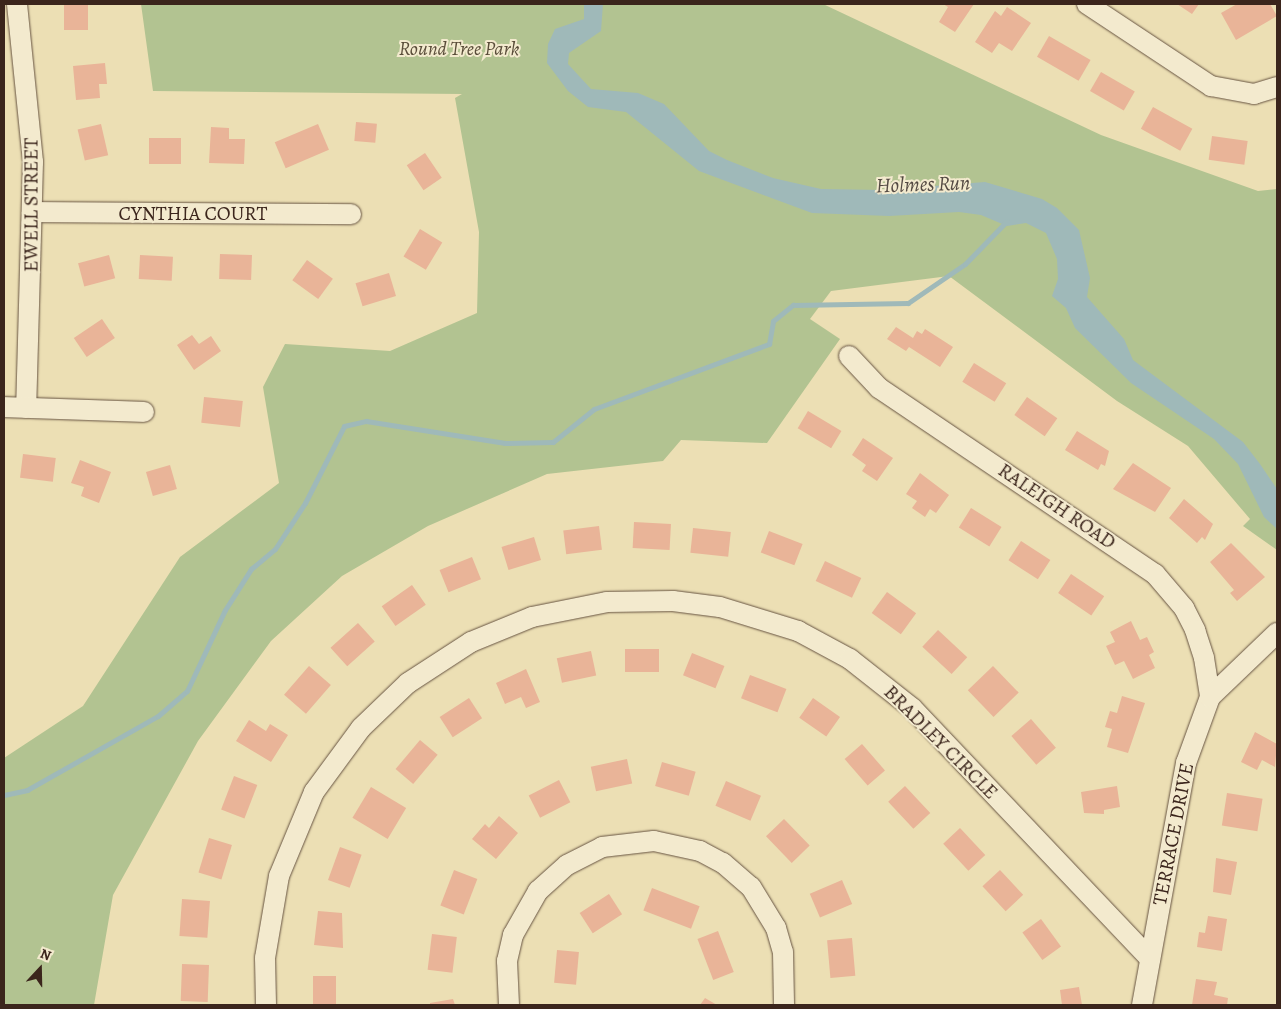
<!DOCTYPE html>
<style>
body{margin:0}
#map{position:relative;width:1281px;height:1009px;overflow:hidden;background:#ecdfb4;font-family:Alegreya,serif}
div>[style]{position:absolute}
[style*='--x']{left:calc(var(--x)*1px);top:calc(var(--y)*1px);width:calc(var(--w)*1px);rotate:calc(var(--a)*1deg)}
.green>*{inset:0;background:#b2c391}
.water>*{inset:0;background:#9fb9b9}
.stream>*{height:5px;margin:-2.5px;padding:0 2.5px;transform-origin:2.5px;border-radius:2.5px;background:#9fb9b9}
.building>*{inset:0;background:#e9b498;transform-origin:0 0}
.roads{filter:drop-shadow(0 0 1px #675442) drop-shadow(0 0 1px #675442)}
.street>*{height:20px;margin:-10px;padding:0 10px;transform-origin:10px;border-radius:10px;background:#f3eace}
span{translate:-50% -50%;white-space:nowrap;text-align:center;line-height:1.15;-webkit-text-stroke:4px #f3eace;paint-order:stroke}
.park-label{font-size:20px;color:#594c39;font-style:italic}
.street-label{font-size:20px;color:#3b251c}
.water-label{font-size:21px;color:#544a43;font-style:italic}
.frame{position:absolute;inset:0;border:5px solid #3b251c;pointer-events:none}
.north{position:absolute;left:15px;top:944px;width:50px;height:50px;-webkit-text-stroke:4px #f3eace;paint-order:stroke;rotate:21deg;font-size:14px;font-weight:700;line-height:20px;text-align:center;color:#3b251c}
.north::after{content:'';display:block;margin:auto;width:18px;height:22px;background:#3b251c;clip-path:polygon(50% 0,100% 100%,50% 72%,0 100%)}
</style>
<div id="map">
<div class="green">
<i style="clip-path:polygon(141px 4px,823px 4px,1101px 135px,1258px 191px,1277px 189px,1277px 550px,1243px 526px,1250px 519px,1188px 446px,1117px 401px,949px 276px,831px 291px,810px 319px,840px 339px,767px 443px,681px 440px,663px 461px,547px 474px,428px 526px,342px 576px,271px 641px,198px 741px,113px 895px,94px 1005px,4px 1005px,4px 758px,83px 706px,180px 557px,279px 483px,263px 387px,285px 344px,390px 351px,477px 313px,479px 232px,455px 98px,462px 94px,153px 91px)"></i>
</div>
<div class="water">
<i style="clip-path:polygon(584px 4px,603px 4px,601px 31px,569px 53px,568px 64px,591px 89px,638px 93px,664px 104px,709px 151px,727px 160px,773px 178px,821px 189px,883px 190px,985px 182px,1042px 199px,1057px 208px,1079px 230px,1090px 278px,1087px 297px,1124px 339px,1133px 360px,1243px 442px,1260px 464px,1277px 489px,1277px 529px,1264px 517px,1238px 464px,1214px 439px,1131px 383px,1075px 328px,1066px 308px,1052px 296px,1058px 279px,1057px 259px,1046px 233px,1026px 223px,1007px 226px,981px 215px,959px 212px,889px 216px,812px 213px,699px 171px,626px 112px,588px 107px,568px 91px,547px 63px,548px 44px,555px 29px,584px 19px)"></i>
</div>
<div class="stream">
<i style="--x:4;--y:795;--w:24;--a:-12"></i>
<i style="--x:27;--y:790;--w:150;--a:-29.5"></i>
<i style="--x:158;--y:716;--w:38;--a:-41"></i>
<i style="--x:187;--y:691;--w:89;--a:-64.9"></i>
<i style="--x:225;--y:610;--w:49;--a:-57.6"></i>
<i style="--x:251;--y:569;--w:31;--a:-40"></i>
<i style="--x:275;--y:549;--w:55;--a:-56.9"></i>
<i style="--x:305;--y:503;--w:86;--a:-63.1"></i>
<i style="--x:344;--y:426;--w:23;--a:-13"></i>
<i style="--x:366;--y:421;--w:141;--a:9"></i>
<i style="--x:505;--y:443;--w:48;--a:-1.2"></i>
<i style="--x:553;--y:442;--w:53;--a:-38.8"></i>
<i style="--x:594;--y:409;--w:187;--a:-20.4"></i>
<i style="--x:769;--y:344;--w:23;--a:-80"></i>
<i style="--x:773;--y:321;--w:26;--a:-39"></i>
<i style="--x:793;--y:305;--w:115;--a:-1"></i>
<i style="--x:908;--y:303;--w:69;--a:-34.4"></i>
<i style="--x:965;--y:264;--w:60;--a:-45.7"></i>
</div>
<div class="building">
<i style="left:64px;top:4px;width:24px;height:26px"></i>
<i style="clip-path:polygon(943px 4px,974px 4px,955px 32px,939px 22px,948px 7px)"></i>
<i style="clip-path:polygon(1177px 4px,1199px 4px,1192px 14px)"></i>
<i style="clip-path:polygon(1237px 4px,1270px 4px,1277px 16px,1236px 40px,1221px 13px)"></i>
<i style="clip-path:polygon(1007px 7px,1031px 23px,1012px 51px,999px 43px,992px 53px,975px 42px,995px 11px,1001px 16px)"></i>
<i style="left:1049px;top:36px;width:48px;height:24px;rotate:30deg"></i>
<i style="clip-path:polygon(105px 63px,107px 84px,99px 84px,100px 98px,76px 100px,73px 66px)"></i>
<i style="left:1101px;top:72px;width:39px;height:22px;rotate:30deg"></i>
<i style="left:1153px;top:107px;width:45px;height:25px;rotate:29deg"></i>
<i style="left:356px;top:122px;width:21px;height:19px;rotate:5deg"></i>
<i style="left:101px;top:124px;width:32px;height:24px;rotate:77deg"></i>
<i style="left:318px;top:124px;width:28px;height:47px;rotate:67deg"></i>
<i style="clip-path:polygon(211px 127px,229px 128px,229px 139px,245px 139px,244px 164px,209px 163px)"></i>
<i style="left:1212px;top:136px;width:36px;height:24px;rotate:8deg"></i>
<i style="left:149px;top:138px;width:32px;height:26px"></i>
<i style="left:425px;top:153px;width:30px;height:22px;rotate:56deg"></i>
<i style="left:420px;top:229px;width:26px;height:32px;rotate:31deg"></i>
<i style="left:220px;top:254px;width:32px;height:25px;rotate:2deg"></i>
<i style="left:109px;top:255px;width:24px;height:32px;rotate:75deg"></i>
<i style="left:140px;top:255px;width:33px;height:24px;rotate:3deg"></i>
<i style="left:307px;top:260px;width:32px;height:25px;rotate:36deg"></i>
<i style="left:389px;top:273px;width:24px;height:35px;rotate:73deg"></i>
<i style="left:102px;top:319px;width:23px;height:34px;rotate:56deg"></i>
<i style="clip-path:polygon(896px 327px,913px 338px,917px 331px,922px 334px,925px 329px,953px 347px,940px 367px,909px 347px,906px 351px,887px 339px)"></i>
<i style="clip-path:polygon(192px 335px,199px 344px,211px 336px,221px 351px,194px 370px,177px 345px)"></i>
<i style="left:974px;top:363px;width:38px;height:22px;rotate:32deg"></i>
<i style="left:204px;top:397px;width:39px;height:26px;rotate:6deg"></i>
<i style="left:1027px;top:397px;width:37px;height:22px;rotate:35deg"></i>
<i style="left:808px;top:411px;width:39px;height:20px;rotate:31deg"></i>
<i style="clip-path:polygon(1077px 431px,1109px 451px,1105px 466px,1101px 464px,1098px 470px,1065px 450px)"></i>
<i style="clip-path:polygon(863px 438px,893px 458px,877px 481px,862px 471px,866px 465px,852px 455px)"></i>
<i style="left:23px;top:454px;width:33px;height:24px;rotate:7deg"></i>
<i style="clip-path:polygon(80px 460px,111px 472px,99px 503px,81px 496px,84px 487px,71px 483px)"></i>
<i style="clip-path:polygon(1133px 463px,1171px 488px,1155px 512px,1113px 489px)"></i>
<i style="left:170px;top:465px;width:25px;height:25px;rotate:74deg"></i>
<i style="clip-path:polygon(920px 473px,949px 495px,936px 513px,930px 509px,925px 517px,912px 508px,917px 501px,906px 494px)"></i>
<i style="clip-path:polygon(1184px 499px,1213px 524px,1205px 540px,1202px 537px,1197px 543px,1169px 518px)"></i>
<i style="left:971px;top:508px;width:36px;height:23px;rotate:32deg"></i>
<i style="left:634px;top:522px;width:37px;height:26px;rotate:3deg"></i>
<i style="left:599px;top:526px;width:24px;height:36px;rotate:83deg"></i>
<i style="left:693px;top:528px;width:38px;height:25px;rotate:6deg"></i>
<i style="left:769px;top:531px;width:36px;height:23px;rotate:21deg"></i>
<i style="left:534px;top:537px;width:24px;height:34px;rotate:73deg"></i>
<i style="left:1021px;top:541px;width:35px;height:23px;rotate:33deg"></i>
<i style="clip-path:polygon(1231px 543px,1265px 577px,1237px 601px,1230px 593px,1234px 590px,1210px 562px)"></i>
<i style="left:472px;top:557px;width:24px;height:35px;rotate:68deg"></i>
<i style="left:825px;top:561px;width:40px;height:22px;rotate:25deg"></i>
<i style="left:1071px;top:574px;width:40px;height:23px;rotate:34deg"></i>
<i style="left:412px;top:585px;width:24px;height:37px;rotate:55deg"></i>
<i style="left:887px;top:592px;width:36px;height:26px;rotate:36deg"></i>
<i style="clip-path:polygon(1131px 621px,1140px 640px,1147px 637px,1154px 652px,1149px 655px,1155px 668px,1133px 679px,1124px 661px,1115px 665px,1106px 646px,1115px 642px,1110px 632px)"></i>
<i style="left:358px;top:623px;width:25px;height:37px;rotate:48deg"></i>
<i style="left:938px;top:630px;width:40px;height:23px;rotate:43deg"></i>
<i style="left:625px;top:649px;width:34px;height:23px"></i>
<i style="left:591px;top:651px;width:25px;height:35px;rotate:78deg"></i>
<i style="left:692px;top:653px;width:35px;height:24px;rotate:22deg"></i>
<i style="left:309px;top:666px;width:29px;height:38px;rotate:41deg"></i>
<i style="left:993px;top:666px;width:37px;height:35px;rotate:46deg"></i>
<i style="clip-path:polygon(526px 669px,540px 702px,526px 708px,521px 697px,505px 704px,496px 683px)"></i>
<i style="left:750px;top:675px;width:39px;height:25px;rotate:21deg"></i>
<i style="clip-path:polygon(1122px 696px,1145px 703px,1128px 753px,1107px 747px,1112px 729px,1105px 727px,1110px 711px,1117px 713px)"></i>
<i style="left:469px;top:698px;width:24px;height:35px;rotate:57deg"></i>
<i style="left:813px;top:698px;width:33px;height:24px;rotate:35deg"></i>
<i style="left:1031px;top:719px;width:38px;height:26px;rotate:49deg"></i>
<i style="clip-path:polygon(249px 720px,266px 731px,270px 724px,288px 735px,271px 762px,236px 741px)"></i>
<i style="clip-path:polygon(1255px 732px,1277px 744px,1275px 767px,1262px 760px,1257px 770px,1241px 762px)"></i>
<i style="left:420px;top:740px;width:23px;height:38px;rotate:40deg"></i>
<i style="left:862px;top:744px;width:35px;height:23px;rotate:49deg"></i>
<i style="left:627px;top:759px;width:25px;height:37px;rotate:78deg"></i>
<i style="left:662px;top:762px;width:35px;height:25px;rotate:16deg"></i>
<i style="left:234px;top:776px;width:25px;height:36px;rotate:21deg"></i>
<i style="left:559px;top:780px;width:25px;height:34px;rotate:63deg"></i>
<i style="left:726px;top:781px;width:38px;height:27px;rotate:23deg"></i>
<i style="left:905px;top:786px;width:37px;height:23px;rotate:47deg"></i>
<i style="clip-path:polygon(1117px 786px,1120px 807px,1104px 810px,1104px 814px,1084px 813px,1081px 792px)"></i>
<i style="left:371px;top:787px;width:41px;height:36px;rotate:31deg"></i>
<i style="left:1227px;top:793px;width:36px;height:33px;rotate:9deg"></i>
<i style="clip-path:polygon(499px 816px,518px 833px,496px 859px,472px 839px,485px 824px,489px 828px)"></i>
<i style="left:784px;top:819px;width:37px;height:25px;rotate:46deg"></i>
<i style="left:960px;top:828px;width:37px;height:23px;rotate:47deg"></i>
<i style="left:209px;top:838px;width:24px;height:36px;rotate:17deg"></i>
<i style="left:340px;top:847px;width:23px;height:35px;rotate:20deg"></i>
<i style="clip-path:polygon(1216px 858px,1237px 862px,1231px 895px,1213px 892px)"></i>
<i style="left:454px;top:870px;width:25px;height:38px;rotate:21deg"></i>
<i style="left:1000px;top:870px;width:34px;height:24px;rotate:47deg"></i>
<i style="left:842px;top:880px;width:26px;height:35px;rotate:67deg"></i>
<i style="left:652px;top:888px;width:51px;height:24px;rotate:21deg"></i>
<i style="left:609px;top:894px;width:24px;height:35px;rotate:57deg"></i>
<i style="left:182px;top:899px;width:28px;height:37px;rotate:4deg"></i>
<i style="clip-path:polygon(318px 911px,342px 913px,343px 948px,314px 945px)"></i>
<i style="clip-path:polygon(1208px 916px,1227px 919px,1222px 951px,1197px 947px,1199px 932px,1205px 933px)"></i>
<i style="left:1041px;top:919px;width:34px;height:23px;rotate:54deg"></i>
<i style="left:718px;top:931px;width:44px;height:22px;rotate:69deg"></i>
<i style="left:432px;top:934px;width:25px;height:36px;rotate:7deg"></i>
<i style="left:852px;top:938px;width:38px;height:25px;rotate:85deg"></i>
<i style="left:557px;top:950px;width:22px;height:33px;rotate:5deg"></i>
<i style="left:182px;top:964px;width:27px;height:37px;rotate:2deg"></i>
<i style="left:313px;top:976px;width:23px;height:29px"></i>
<i style="clip-path:polygon(1196px 979px,1217px 982px,1214px 995px,1228px 998px,1227px 1005px,1192px 1005px)"></i>
<i style="clip-path:polygon(1079px 987px,1082px 1005px,1062px 1005px,1060px 990px)"></i>
<i style="clip-path:polygon(705px 998px,717px 1005px,700px 1005px)"></i>
<i style="clip-path:polygon(453px 999px,455px 1005px,430px 1005px,430px 1003px)"></i>
</div>
<div class="roads">
<div class="street">
<i style="--x:17;--y:4;--w:159;--a:84.2"></i>
<i style="--x:33;--y:162;--w:246;--a:91.6"></i>
<i style="--x:1087;--y:4;--w:149;--a:33.5"></i>
<i style="--x:1211;--y:86;--w:44;--a:10.5"></i>
<i style="--x:1254;--y:94;--w:24;--a:-17"></i>
<i style="--x:34;--y:212;--w:317;--a:0.4"></i>
<i style="--x:849;--y:356;--w:44;--a:46.8"></i>
<i style="--x:879;--y:388;--w:333;--a:34"></i>
<i style="--x:1155;--y:574;--w:45;--a:49.5"></i>
<i style="--x:1184;--y:608;--w:25;--a:63"></i>
<i style="--x:1195;--y:630;--w:29;--a:72"></i>
<i style="--x:1204;--y:658;--w:39;--a:81"></i>
<i style="--x:4;--y:407;--w:140;--a:2"></i>
<i style="--x:266;--y:1005;--w:47;--a:-91.2"></i>
<i style="--x:265;--y:958;--w:83;--a:-80.3"></i>
<i style="--x:279;--y:876;--w:91;--a:-67.4"></i>
<i style="--x:314;--y:792;--w:79;--a:-53.7"></i>
<i style="--x:361;--y:728;--w:65;--a:-43.8"></i>
<i style="--x:408;--y:683;--w:75;--a:-33.1"></i>
<i style="--x:471;--y:642;--w:66;--a:-22.3"></i>
<i style="--x:532;--y:617;--w:76;--a:-11.3"></i>
<i style="--x:607;--y:602;--w:66;--a:-0.9"></i>
<i style="--x:673;--y:601;--w:47;--a:7.3"></i>
<i style="--x:720;--y:607;--w:82;--a:17.1"></i>
<i style="--x:798;--y:631;--w:59;--a:28.3"></i>
<i style="--x:850;--y:659;--w:79;--a:38.3"></i>
<i style="--x:912;--y:708;--w:346;--a:46.5"></i>
<i style="--x:509;--y:1005;--w:44;--a:-92.6"></i>
<i style="--x:507;--y:961;--w:27;--a:-77"></i>
<i style="--x:513;--y:935;--w:51;--a:-60.4"></i>
<i style="--x:538;--y:891;--w:39;--a:-42"></i>
<i style="--x:567;--y:865;--w:39;--a:-27"></i>
<i style="--x:602;--y:847;--w:52;--a:-6.6"></i>
<i style="--x:654;--y:841;--w:47;--a:12.3"></i>
<i style="--x:700;--y:851;--w:26;--a:28"></i>
<i style="--x:723;--y:863;--w:37;--a:41"></i>
<i style="--x:751;--y:887;--w:48;--a:58.6"></i>
<i style="--x:776;--y:928;--w:25;--a:74"></i>
<i style="--x:783;--y:952;--w:53;--a:88.9"></i>
<i style="--x:1142;--y:1005;--w:246;--a:-79.7"></i>
<i style="--x:1186;--y:763;--w:70;--a:-70"></i>
<i style="--x:1210;--y:697;--w:93;--a:-43.7"></i>
</div>
</div>
<div class="park-label">
<span style="left:459px;top:48px">Round Tree Park</span>
</div>
<div class="street-label">
<span style="left:31px;top:205px;rotate:-90deg">EWELL STREET</span>
<span style="left:193px;top:213px">CYNTHIA COURT</span>
<span style="left:1057px;top:506px;rotate:34deg">RALEIGH ROAD</span>
<span style="left:941px;top:742px;rotate:45deg">BRADLEY CIRCLE</span>
<span style="left:1173px;top:834px;rotate:-79deg">TERRACE DRIVE</span>
</div>
<div class="water-label">
<span style="left:923px;top:184px;rotate:-2deg">Holmes Run</span>
</div>
<div class="frame"></div>
<div class="north">N</div>
</div>
